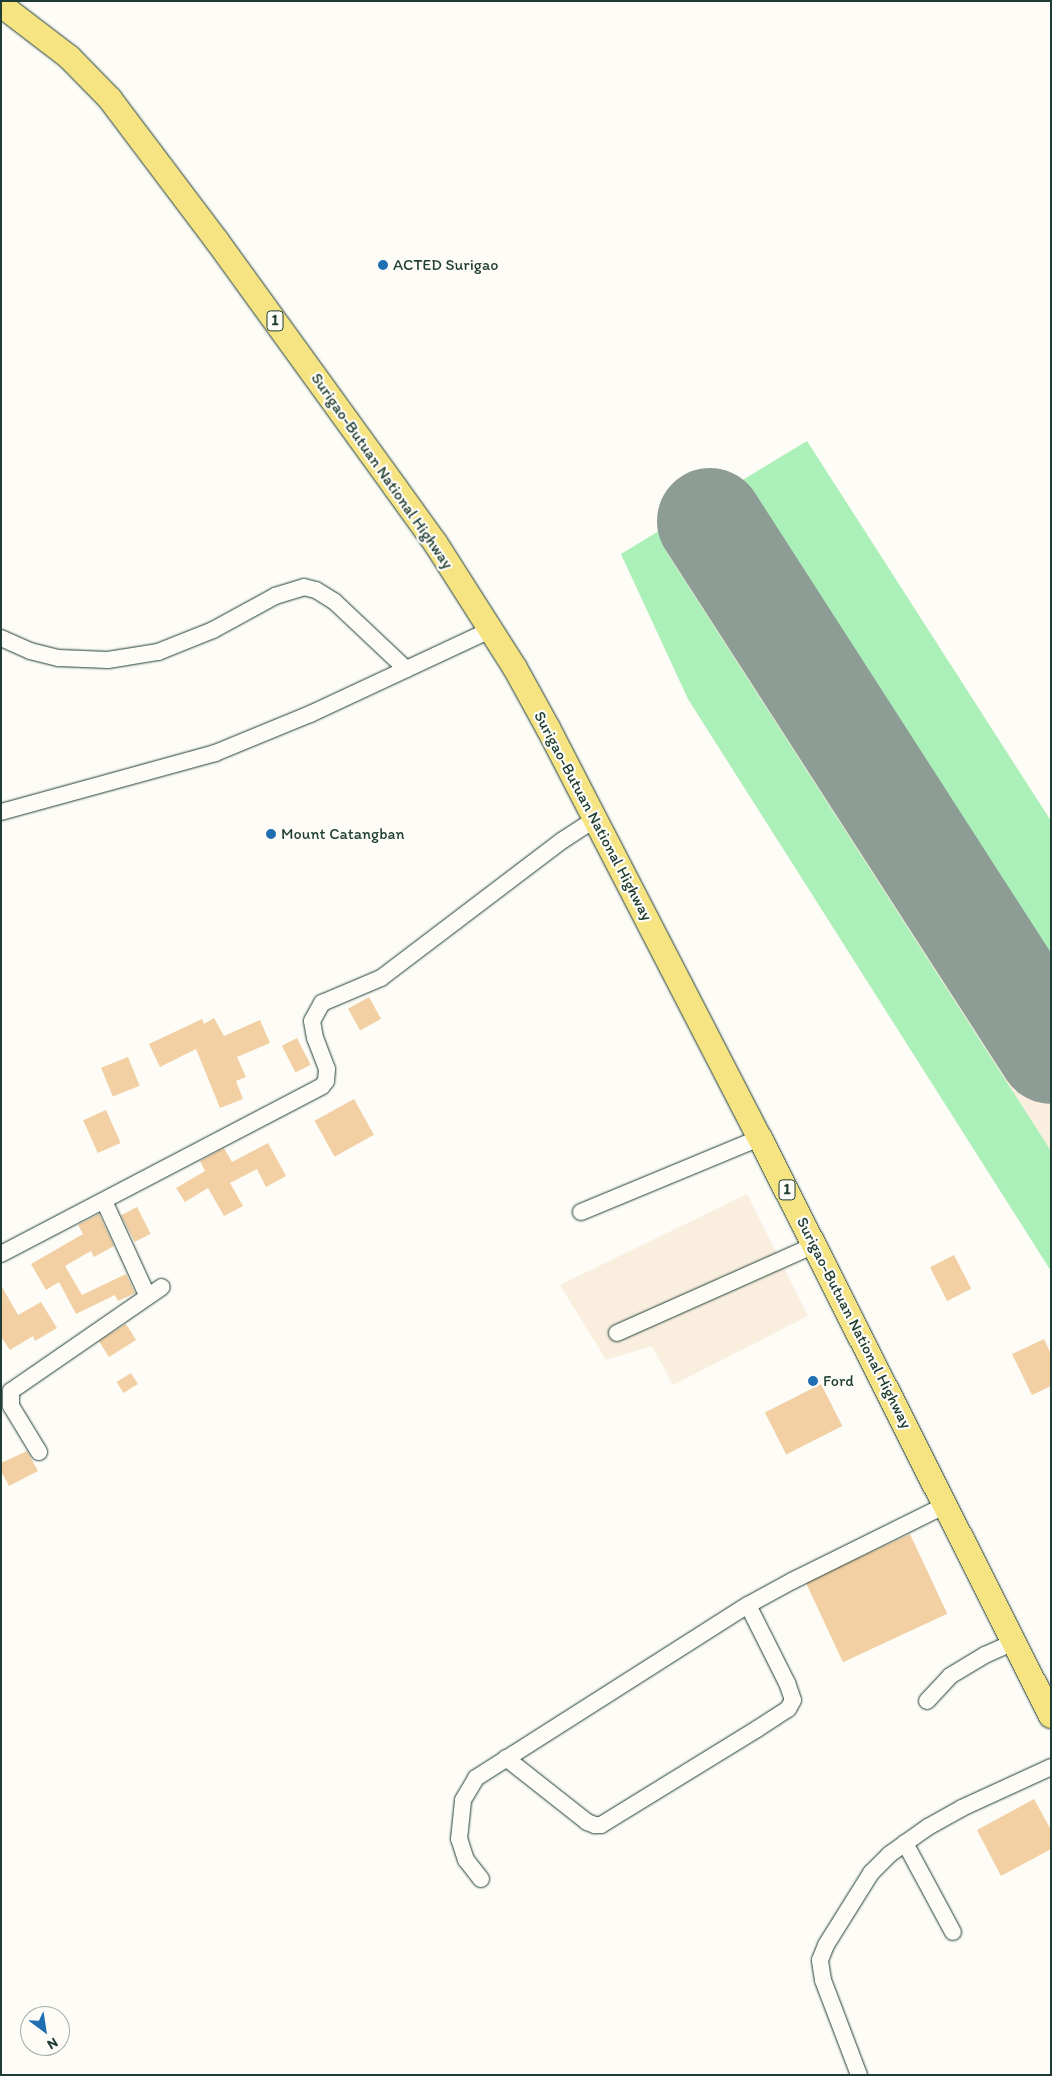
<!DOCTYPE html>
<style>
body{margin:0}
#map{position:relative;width:1052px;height:2076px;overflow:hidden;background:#fdfcf7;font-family:Itim,sans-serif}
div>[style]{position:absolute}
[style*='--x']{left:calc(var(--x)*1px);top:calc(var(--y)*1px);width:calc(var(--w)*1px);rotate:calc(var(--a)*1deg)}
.built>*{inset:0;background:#faefde}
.green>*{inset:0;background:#abefb9}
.runway>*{height:106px;margin:-53px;padding:0 53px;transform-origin:53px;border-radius:53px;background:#8e9c96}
.building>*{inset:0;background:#f2d0a3;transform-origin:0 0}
.roads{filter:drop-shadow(0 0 1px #1f3d34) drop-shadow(0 0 1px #1f3d34)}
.minor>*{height:16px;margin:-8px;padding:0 8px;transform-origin:8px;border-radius:8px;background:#fdfcf7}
.highway>*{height:24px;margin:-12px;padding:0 12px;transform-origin:12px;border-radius:12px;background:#f6e381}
.dots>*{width:14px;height:14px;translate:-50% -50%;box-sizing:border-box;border:2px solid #fdfcf7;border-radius:50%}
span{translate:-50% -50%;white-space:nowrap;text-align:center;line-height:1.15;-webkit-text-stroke:4.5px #fdfcf7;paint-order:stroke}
.shield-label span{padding:1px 4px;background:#fdfcf7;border:1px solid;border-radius:4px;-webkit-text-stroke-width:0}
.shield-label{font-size:15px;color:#1f3d34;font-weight:700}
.poi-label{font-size:16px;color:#1f3d34}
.left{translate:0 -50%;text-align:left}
.street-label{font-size:16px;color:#1f3d34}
.frame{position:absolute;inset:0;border:2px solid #1f3d34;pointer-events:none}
.north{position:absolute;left:20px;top:2006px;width:50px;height:50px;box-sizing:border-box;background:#fdfcf7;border:1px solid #a4b0a9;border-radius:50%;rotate:149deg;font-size:14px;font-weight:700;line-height:20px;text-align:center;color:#1f3d34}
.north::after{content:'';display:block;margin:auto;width:18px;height:22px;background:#1f6fb2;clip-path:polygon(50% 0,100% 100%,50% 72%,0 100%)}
</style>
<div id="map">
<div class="built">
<i style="clip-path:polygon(807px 441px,1051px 821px,1051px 1271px,688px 699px,621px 554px)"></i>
<i style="clip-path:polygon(747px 1194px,808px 1316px,673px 1385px,652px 1346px,606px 1360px,560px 1285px)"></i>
</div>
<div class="green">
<i style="clip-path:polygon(807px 441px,1051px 821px,1051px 955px,754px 493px,665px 550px,1051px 1151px,1051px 1271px,688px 699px,621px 554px)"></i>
</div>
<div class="runway">
<i style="--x:710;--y:521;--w:630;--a:57.24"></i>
</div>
<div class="building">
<i style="left:369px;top:997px;width:25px;height:24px;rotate:61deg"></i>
<i style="clip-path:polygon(214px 1018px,224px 1036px,260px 1020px,270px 1043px,237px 1057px,246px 1077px,236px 1081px,243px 1099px,220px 1108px,196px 1049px,160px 1067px,149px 1044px,202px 1019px,204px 1024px)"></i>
<i style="left:297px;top:1038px;width:30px;height:17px;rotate:63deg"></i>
<i style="left:128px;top:1057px;width:31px;height:29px;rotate:68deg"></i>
<i style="left:354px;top:1099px;width:41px;height:45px;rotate:61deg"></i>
<i style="left:106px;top:1110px;width:36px;height:25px;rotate:66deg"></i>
<i style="clip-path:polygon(268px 1143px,286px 1176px,266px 1187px,257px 1169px,230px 1183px,243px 1206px,224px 1216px,208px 1188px,185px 1202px,176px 1188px,205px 1171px,200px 1161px,224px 1148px,232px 1162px)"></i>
<i style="left:137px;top:1207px;width:30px;height:18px;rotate:63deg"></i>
<i style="clip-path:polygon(99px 1214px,114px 1246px,94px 1257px,91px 1251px,65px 1266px,82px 1295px,126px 1274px,135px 1293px,118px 1301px,115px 1295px,76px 1314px,59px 1282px,46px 1290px,31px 1264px,83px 1234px,78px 1225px)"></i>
<i style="left:954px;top:1255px;width:38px;height:27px;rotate:63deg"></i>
<i style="clip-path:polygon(1px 1285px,18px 1315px,41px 1302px,57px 1328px,35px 1341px,33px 1336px,10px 1350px,1px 1337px)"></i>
<i style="left:126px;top:1324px;width:19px;height:32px;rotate:58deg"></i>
<i style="clip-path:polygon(1044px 1339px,1051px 1354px,1051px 1386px,1032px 1395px,1012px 1354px)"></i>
<i style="left:131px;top:1373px;width:13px;height:17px;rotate:58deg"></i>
<i style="left:821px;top:1384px;width:47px;height:63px;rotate:63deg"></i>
<i style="clip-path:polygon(27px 1451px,38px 1471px,9px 1486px,1px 1471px,1px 1463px)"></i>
<i style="left:910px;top:1534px;width:88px;height:115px;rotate:65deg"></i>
<i style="clip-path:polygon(1034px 1799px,1051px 1830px,1051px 1849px,1001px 1876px,977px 1830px)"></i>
</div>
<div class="roads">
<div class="minor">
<i style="--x:1;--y:638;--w:32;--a:24"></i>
<i style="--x:30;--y:651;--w:30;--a:14"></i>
<i style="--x:59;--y:658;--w:49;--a:2.3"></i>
<i style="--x:108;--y:660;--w:51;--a:-9.1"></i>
<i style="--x:158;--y:652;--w:59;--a:-21.8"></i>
<i style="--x:213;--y:630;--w:71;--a:-28.7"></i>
<i style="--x:275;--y:596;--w:30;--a:-17"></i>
<i style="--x:304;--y:587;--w:12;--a:14"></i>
<i style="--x:316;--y:590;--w:22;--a:32"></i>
<i style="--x:335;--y:602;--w:98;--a:43.3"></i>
<i style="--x:1;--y:812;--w:222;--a:-15.4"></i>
<i style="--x:215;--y:753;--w:103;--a:-22.3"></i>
<i style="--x:310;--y:714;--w:199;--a:-25"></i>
<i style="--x:104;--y:1201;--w:103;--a:65.4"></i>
<i style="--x:581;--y:1212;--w:194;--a:-22.5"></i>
<i style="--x:1;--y:1254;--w:362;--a:-27.6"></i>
<i style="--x:322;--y:1086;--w:6;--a:-51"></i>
<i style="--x:326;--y:1081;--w:12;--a:-85"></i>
<i style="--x:327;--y:1069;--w:33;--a:-111"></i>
<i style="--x:315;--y:1038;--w:17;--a:-100"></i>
<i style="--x:312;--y:1021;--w:21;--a:-61"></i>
<i style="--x:322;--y:1003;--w:64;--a:-23"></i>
<i style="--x:381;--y:978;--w:228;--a:-37.2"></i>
<i style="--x:563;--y:840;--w:38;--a:-33"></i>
<i style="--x:617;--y:1333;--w:217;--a:-24"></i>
<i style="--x:39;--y:1452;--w:54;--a:-121.3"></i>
<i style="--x:11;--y:1406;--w:15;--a:-90"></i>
<i style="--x:11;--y:1391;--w:183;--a:-34.6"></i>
<i style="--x:927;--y:1701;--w:34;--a:-47"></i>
<i style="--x:950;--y:1676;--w:41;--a:-31"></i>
<i style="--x:985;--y:1655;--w:32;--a:-24"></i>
<i style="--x:506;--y:1758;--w:103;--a:38.3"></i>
<i style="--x:587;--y:1822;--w:9;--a:21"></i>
<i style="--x:595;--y:1825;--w:6;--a:0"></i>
<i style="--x:601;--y:1825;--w:183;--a:-31.6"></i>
<i style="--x:757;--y:1729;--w:37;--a:-33"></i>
<i style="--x:788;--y:1709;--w:10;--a:-61"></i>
<i style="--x:793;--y:1700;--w:18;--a:-109"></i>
<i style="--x:787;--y:1683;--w:87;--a:-116.6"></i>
<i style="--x:905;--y:1843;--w:101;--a:61.7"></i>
<i style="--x:481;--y:1879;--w:24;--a:-128"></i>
<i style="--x:466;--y:1860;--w:22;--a:-108"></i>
<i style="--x:459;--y:1839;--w:39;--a:-84"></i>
<i style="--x:463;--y:1800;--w:26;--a:-59"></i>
<i style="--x:476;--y:1778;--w:322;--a:-32.5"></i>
<i style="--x:748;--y:1605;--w:50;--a:-28.6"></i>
<i style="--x:792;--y:1581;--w:172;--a:-26.3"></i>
<i style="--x:859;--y:2075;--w:102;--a:-110.8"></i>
<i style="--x:823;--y:1980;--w:20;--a:-99"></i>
<i style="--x:820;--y:1960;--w:16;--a:-68"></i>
<i style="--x:826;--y:1945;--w:85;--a:-58"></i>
<i style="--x:871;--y:1873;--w:27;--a:-45"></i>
<i style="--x:890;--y:1854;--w:47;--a:-35.4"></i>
<i style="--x:928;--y:1827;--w:39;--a:-29"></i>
<i style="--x:962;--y:1808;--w:98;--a:-24.7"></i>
</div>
<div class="highway">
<i style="--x:1;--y:5;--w:86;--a:37.4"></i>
<i style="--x:69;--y:57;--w:59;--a:45.7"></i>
<i style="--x:110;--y:99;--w:178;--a:53"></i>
<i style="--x:217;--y:241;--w:304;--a:54.1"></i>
<i style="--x:395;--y:487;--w:70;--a:54.3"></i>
<i style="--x:436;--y:544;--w:147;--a:57.5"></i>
<i style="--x:515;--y:668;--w:68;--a:61.2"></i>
<i style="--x:548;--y:728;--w:462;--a:62.7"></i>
<i style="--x:760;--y:1138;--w:647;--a:63.28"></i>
</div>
</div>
<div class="dots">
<i style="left:383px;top:265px;background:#1f6fb2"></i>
<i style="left:271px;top:834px;background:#1f6fb2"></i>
<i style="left:813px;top:1381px;background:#1f6fb2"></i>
</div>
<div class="shield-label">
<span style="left:275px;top:321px">1</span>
<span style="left:787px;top:1190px">1</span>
</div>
<div class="poi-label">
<span class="left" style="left:393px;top:265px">ACTED Surigao</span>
<span class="left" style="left:281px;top:834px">Mount Catangban</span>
<span class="left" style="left:823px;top:1381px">Ford</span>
</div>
<div class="street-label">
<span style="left:382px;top:471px;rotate:55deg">Surigao-Butuan National Highway</span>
<span style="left:593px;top:816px;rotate:62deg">Surigao-Butuan National Highway</span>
<span style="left:854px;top:1323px;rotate:63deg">Surigao-Butuan National Highway</span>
</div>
<div class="frame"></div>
<div class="north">N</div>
</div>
